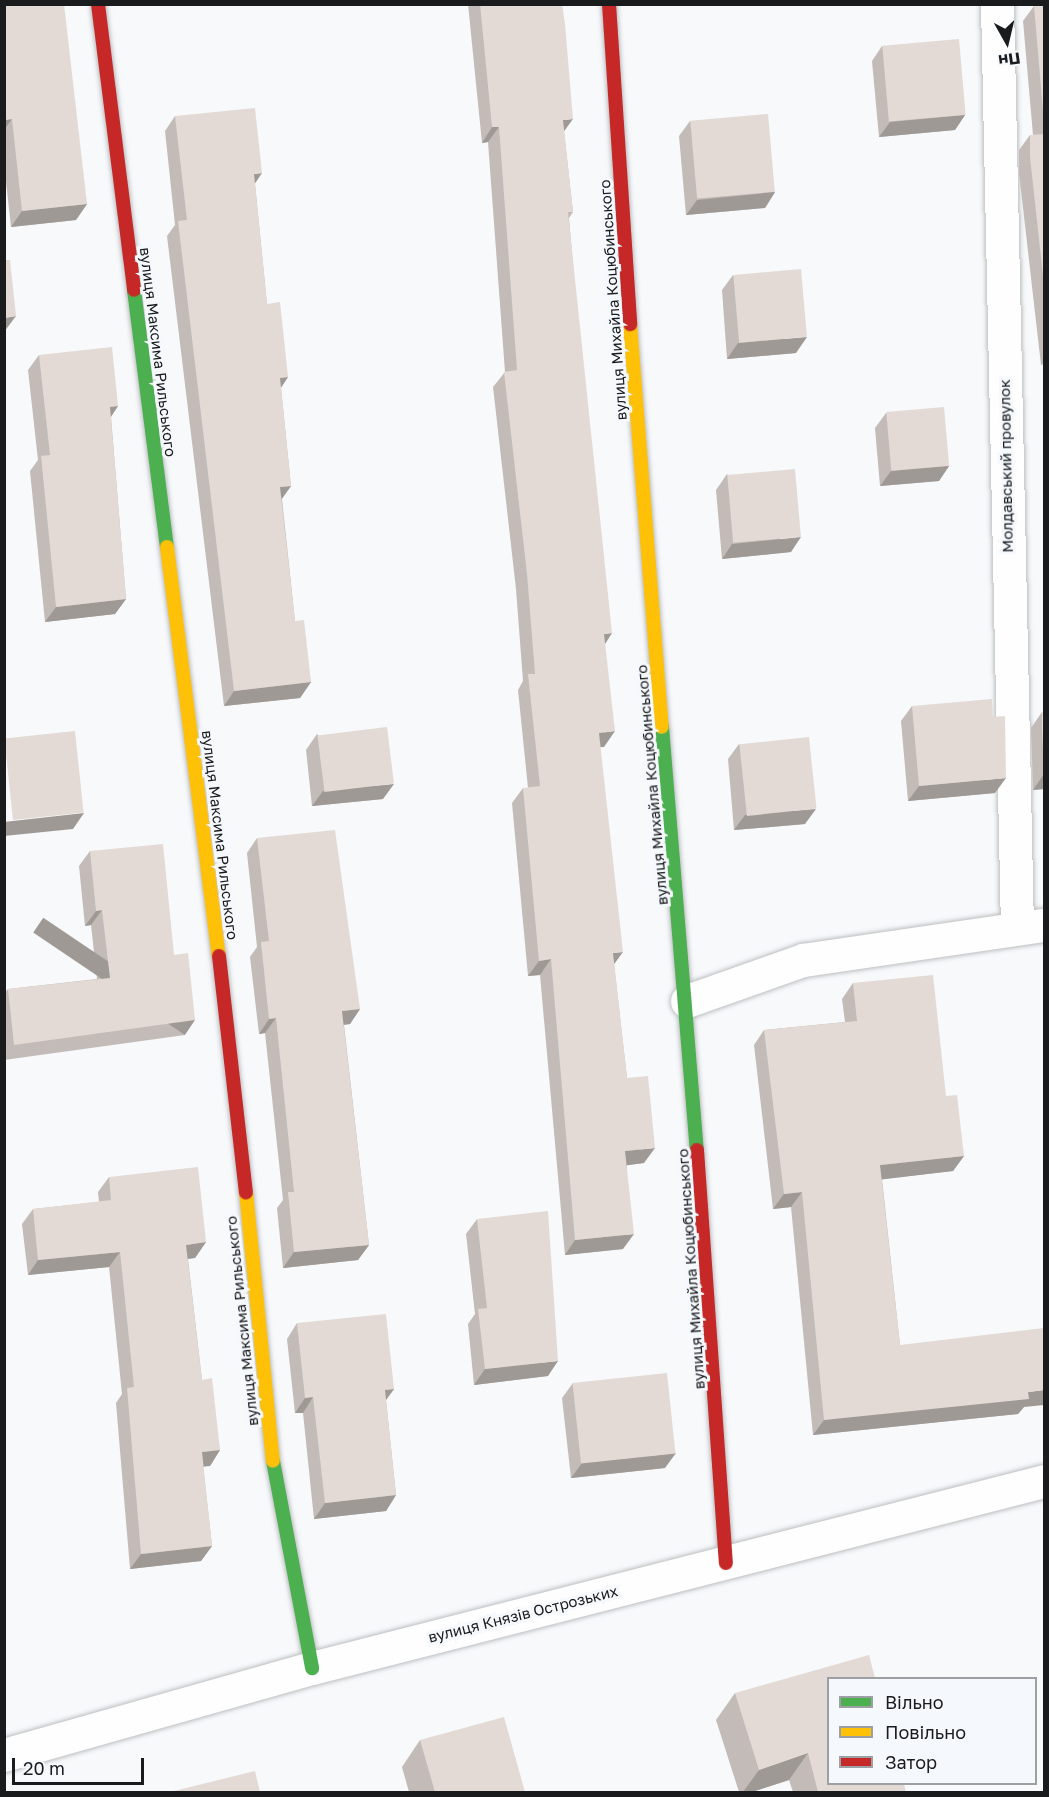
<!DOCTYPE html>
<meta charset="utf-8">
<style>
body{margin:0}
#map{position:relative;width:1049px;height:1797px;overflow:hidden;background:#f7f9fb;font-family:"Golos Text",sans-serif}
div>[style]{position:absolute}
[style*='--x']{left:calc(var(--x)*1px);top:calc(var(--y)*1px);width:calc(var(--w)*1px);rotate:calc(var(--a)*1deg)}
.roads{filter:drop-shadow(0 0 2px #bdbfc1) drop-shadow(0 0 2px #bdbfc1)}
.street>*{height:33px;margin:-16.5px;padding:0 16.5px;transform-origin:16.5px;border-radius:16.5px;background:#fefefe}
.fast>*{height:14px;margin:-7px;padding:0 7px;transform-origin:7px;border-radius:7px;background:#4caf50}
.slow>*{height:14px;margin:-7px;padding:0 7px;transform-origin:7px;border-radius:7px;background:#ffc107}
.jam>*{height:14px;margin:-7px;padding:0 7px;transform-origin:7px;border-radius:7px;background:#c62828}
.wall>*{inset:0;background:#c3bbb7}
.shaded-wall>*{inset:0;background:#9f9995;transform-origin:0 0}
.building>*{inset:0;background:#e3dad5;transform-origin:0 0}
span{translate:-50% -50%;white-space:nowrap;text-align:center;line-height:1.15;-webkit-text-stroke:6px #f5f9fd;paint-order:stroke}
.street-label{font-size:15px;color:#1a1b1d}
.frame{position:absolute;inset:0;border:6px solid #1a1b1d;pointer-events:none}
.legend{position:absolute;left:827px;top:1677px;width:210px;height:108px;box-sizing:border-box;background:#f5f9fd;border:2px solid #9da0a3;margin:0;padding:8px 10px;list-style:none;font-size:18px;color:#1a1b1d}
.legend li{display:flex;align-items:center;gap:12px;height:30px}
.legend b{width:30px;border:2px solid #9da0a3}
.north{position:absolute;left:977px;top:12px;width:60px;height:60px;-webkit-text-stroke:4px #f5f9fd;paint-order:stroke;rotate:172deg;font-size:16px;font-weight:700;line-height:24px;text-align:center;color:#1a1b1d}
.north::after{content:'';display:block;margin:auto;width:21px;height:27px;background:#1a1b1d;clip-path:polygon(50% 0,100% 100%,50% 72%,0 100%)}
.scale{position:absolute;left:12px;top:1758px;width:132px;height:27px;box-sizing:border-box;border:3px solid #1a1b1d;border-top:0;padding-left:8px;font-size:18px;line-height:21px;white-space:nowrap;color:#1a1b1d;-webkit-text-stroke:4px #f5f9fd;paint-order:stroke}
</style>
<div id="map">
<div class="roads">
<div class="street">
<i style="--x:997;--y:4;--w:924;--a:88.76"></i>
<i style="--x:687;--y:1001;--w:123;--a:-19.5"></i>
<i style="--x:803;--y:960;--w:244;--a:-8.3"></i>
<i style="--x:4;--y:1755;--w:320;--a:-15.8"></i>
<i style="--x:312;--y:1668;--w:756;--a:-14.33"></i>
</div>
<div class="fast">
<i style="--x:134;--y:290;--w:259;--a:82.7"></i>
<i style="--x:662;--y:727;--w:424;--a:85.3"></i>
<i style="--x:273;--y:1461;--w:211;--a:79.3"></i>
</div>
<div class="slow">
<i style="--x:630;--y:324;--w:404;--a:85.5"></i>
<i style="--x:167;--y:547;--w:412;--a:82.8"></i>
<i style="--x:246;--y:1192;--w:270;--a:84.3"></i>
</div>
<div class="jam">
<i style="--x:98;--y:4;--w:288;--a:82.8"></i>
<i style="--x:609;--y:4;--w:321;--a:86.2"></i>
<i style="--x:219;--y:956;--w:238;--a:83.5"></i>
<i style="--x:697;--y:1150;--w:414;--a:86"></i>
</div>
</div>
<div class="wall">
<i style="clip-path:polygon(4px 4px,87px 204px,76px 220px,11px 227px,4px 164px)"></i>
<i style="clip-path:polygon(468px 4px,562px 4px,564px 132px,573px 212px,569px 218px,605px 644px,604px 747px,600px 747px,614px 964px,627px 1078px,644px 1163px,627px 1165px,623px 1249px,565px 1255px,540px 975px,528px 976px,512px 803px,523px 788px,528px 788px,518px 690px,523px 681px,516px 589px,493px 387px,505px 372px,488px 142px,482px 143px)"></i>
<i style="clip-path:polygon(1044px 5px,1044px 364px,1041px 365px,1019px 173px,1019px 150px,1030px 135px,1033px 135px,1023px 21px,1034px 6px)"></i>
<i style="clip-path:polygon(882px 46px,965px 115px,955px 130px,879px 137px,872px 61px)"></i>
<i style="clip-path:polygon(175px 116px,255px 184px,267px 304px,288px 377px,281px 388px,291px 486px,282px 499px,295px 621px,311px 682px,300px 698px,224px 706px,167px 236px,175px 225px,165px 131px)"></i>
<i style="clip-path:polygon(690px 121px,775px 192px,765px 208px,686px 215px,679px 136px)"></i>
<i style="clip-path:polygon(733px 275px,796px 353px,727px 359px,722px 290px)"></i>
<i style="clip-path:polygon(39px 355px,118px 406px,111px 417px,126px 599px,115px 614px,45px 622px,30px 471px,38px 460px,28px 370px)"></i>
<i style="clip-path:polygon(886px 413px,949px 466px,939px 481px,880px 486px,875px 428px)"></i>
<i style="clip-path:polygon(1044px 472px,1044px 491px,1043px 474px)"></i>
<i style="clip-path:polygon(727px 474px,791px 552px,722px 559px,716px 490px)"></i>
<i style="clip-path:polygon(912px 706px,995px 793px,908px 801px,901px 721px)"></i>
<i style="clip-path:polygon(1042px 712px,1044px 789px,1033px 790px,1031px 728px)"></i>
<i style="clip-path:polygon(317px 734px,383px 799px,312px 806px,306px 750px)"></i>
<i style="clip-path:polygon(739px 744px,805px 824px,734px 830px,728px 759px)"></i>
<i style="clip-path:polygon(257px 838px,360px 1009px,350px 1024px,344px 1025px,369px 1245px,358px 1260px,283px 1268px,277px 1208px,283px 1200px,265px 1033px,259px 1034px,250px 957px,257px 947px,247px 853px)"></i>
<i style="clip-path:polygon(90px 851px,174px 955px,185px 1035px,4px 1060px,4px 994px,8px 989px,97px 979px,91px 925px,85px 926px,79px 866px)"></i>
<i style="clip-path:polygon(853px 983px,946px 1096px,964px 1156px,953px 1171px,882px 1179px,900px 1345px,1024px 1407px,1018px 1414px,813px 1435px,791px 1207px,773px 1209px,754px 1045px,764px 1030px,845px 1022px,842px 999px)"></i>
<i style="clip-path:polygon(109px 1177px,206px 1242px,195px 1258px,188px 1259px,202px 1380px,220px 1450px,210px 1466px,203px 1466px,212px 1546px,201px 1561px,130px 1569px,116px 1403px,122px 1394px,109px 1267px,28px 1275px,22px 1224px,33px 1209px,99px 1202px,98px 1192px)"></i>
<i style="clip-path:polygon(477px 1219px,548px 1376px,474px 1385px,468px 1324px,475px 1314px,466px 1234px)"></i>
<i style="clip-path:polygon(297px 1323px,394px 1389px,386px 1400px,396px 1495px,386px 1511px,314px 1519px,303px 1413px,295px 1413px,287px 1339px)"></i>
<i style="clip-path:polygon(573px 1383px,665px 1468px,571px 1478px,562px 1398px)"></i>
<i style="clip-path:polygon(735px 1693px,906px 1792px,793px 1792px,789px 1780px,752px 1792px,739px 1792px,716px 1720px)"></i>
<i style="clip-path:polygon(420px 1740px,525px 1792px,409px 1792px,402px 1767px)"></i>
</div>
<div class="shaded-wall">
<i style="clip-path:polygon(965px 115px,955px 130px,879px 137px,890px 122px)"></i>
<i style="clip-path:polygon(12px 119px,4px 130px,4px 122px,6px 120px)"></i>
<i style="clip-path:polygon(573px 119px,562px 134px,563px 120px)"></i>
<i style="clip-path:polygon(492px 127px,499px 127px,488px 142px,482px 143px)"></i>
<i style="clip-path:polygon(262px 173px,252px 188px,254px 174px)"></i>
<i style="clip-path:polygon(775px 192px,765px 208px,686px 215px,697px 200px)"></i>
<i style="clip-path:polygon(87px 204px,76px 220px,11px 227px,22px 211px)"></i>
<i style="clip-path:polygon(16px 316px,4px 332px,4px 318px)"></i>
<i style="clip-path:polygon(807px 337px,796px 353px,727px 359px,738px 343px)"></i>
<i style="clip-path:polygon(288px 377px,278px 392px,280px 378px)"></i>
<i style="clip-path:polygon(118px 406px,108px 421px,110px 407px)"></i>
<i style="clip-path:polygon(949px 466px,939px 481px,880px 486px,891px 471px)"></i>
<i style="clip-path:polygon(291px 486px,280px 501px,280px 487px)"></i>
<i style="clip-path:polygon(801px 537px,791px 552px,722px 559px,732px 544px)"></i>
<i style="clip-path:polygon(126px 599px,115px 614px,45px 622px,56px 607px)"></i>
<i style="clip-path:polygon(612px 633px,602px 649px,604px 634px)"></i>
<i style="clip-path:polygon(311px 682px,300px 698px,224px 706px,234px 691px)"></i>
<i style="clip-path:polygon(615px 731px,604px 747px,588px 748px,599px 733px)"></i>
<i style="clip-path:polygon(1044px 774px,1044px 789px,1033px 790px)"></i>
<i style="clip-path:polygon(1006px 778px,995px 793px,908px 801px,919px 786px)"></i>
<i style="clip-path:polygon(394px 784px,383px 799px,312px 806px,323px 791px)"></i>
<i style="clip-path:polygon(816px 809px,805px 824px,734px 830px,745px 815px)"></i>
<i style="clip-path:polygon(84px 813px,73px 829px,4px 836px,4px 822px)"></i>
<i style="clip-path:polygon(102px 910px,91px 925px,85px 926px,96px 911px)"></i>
<i style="clip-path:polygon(623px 952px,612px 967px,613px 953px)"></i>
<i style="clip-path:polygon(551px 959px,540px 975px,528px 976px,539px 961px)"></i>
<i style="clip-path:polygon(360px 1009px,350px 1024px,332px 1026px,342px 1011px)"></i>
<i style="clip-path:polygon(276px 1018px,265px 1033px,259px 1034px,269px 1019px)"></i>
<i style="left:195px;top:1020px;width:18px;height:183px;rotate:124deg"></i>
<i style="clip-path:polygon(655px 1148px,644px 1163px,614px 1167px,625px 1151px)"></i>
<i style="clip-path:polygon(964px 1156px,953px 1171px,869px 1181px,880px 1165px)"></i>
<i style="clip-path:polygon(802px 1192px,791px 1207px,773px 1209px,784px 1194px)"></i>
<i style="clip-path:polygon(634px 1234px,623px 1249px,565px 1255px,575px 1240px)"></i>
<i style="clip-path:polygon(206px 1242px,195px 1258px,176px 1260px,186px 1245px)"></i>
<i style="clip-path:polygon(369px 1245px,358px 1260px,283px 1268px,294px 1252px)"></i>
<i style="clip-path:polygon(120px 1252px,109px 1267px,28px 1275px,38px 1260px)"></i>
<i style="clip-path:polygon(558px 1361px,548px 1376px,474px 1385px,485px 1369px)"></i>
<i style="clip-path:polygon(394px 1389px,383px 1404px,385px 1390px)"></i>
<i style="clip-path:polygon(1044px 1390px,1044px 1405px,1024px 1407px,1018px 1414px,813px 1435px,824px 1420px)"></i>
<i style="clip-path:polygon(313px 1397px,303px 1413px,295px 1413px,305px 1398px)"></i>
<i style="clip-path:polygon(220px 1450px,210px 1466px,191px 1468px,202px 1452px)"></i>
<i style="clip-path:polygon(676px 1453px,665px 1468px,571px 1478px,582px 1463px)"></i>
<i style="clip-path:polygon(396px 1495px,386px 1511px,314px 1519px,325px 1503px)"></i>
<i style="clip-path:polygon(212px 1546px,201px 1561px,130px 1569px,141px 1554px)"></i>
<i style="clip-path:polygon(808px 1753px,789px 1780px,752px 1792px,743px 1792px,759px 1770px)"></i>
</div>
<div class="building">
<i style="clip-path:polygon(4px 4px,64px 4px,87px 204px,22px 211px,12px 119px,6px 120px,4px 102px)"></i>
<i style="clip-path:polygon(480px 4px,562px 4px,565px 24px,573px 119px,563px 120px,573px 212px,568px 212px,612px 633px,604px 634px,615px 731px,599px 733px,623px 952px,613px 953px,627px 1078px,648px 1076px,655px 1148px,625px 1151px,634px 1234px,575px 1240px,551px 959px,539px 961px,523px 788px,540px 786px,528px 674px,535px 674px,527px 574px,504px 372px,517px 370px,499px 127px,492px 127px)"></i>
<i style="clip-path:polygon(1044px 5px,1044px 123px,1034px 6px)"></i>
<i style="left:959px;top:39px;width:76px;height:77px;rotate:85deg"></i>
<i style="clip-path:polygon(255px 108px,262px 173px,254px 174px,267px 304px,280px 302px,288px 377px,280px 378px,291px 486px,280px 487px,295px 621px,304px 620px,311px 682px,234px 691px,178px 221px,187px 220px,175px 116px)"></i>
<i style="left:768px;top:114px;width:78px;height:78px;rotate:85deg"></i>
<i style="clip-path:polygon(1044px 134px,1044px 285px,1030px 157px,1030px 135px)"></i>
<i style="clip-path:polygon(4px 260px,10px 260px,16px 316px,4px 318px)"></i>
<i style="left:801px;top:269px;width:68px;height:68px;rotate:85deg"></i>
<i style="clip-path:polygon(112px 347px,118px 406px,110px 407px,126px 599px,56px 607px,41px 456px,50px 455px,39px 355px)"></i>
<i style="left:944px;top:407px;width:59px;height:58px;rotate:85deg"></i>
<i style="left:795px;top:469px;width:68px;height:68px;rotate:85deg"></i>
<i style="clip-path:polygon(992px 699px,993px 717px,1005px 716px,1006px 778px,919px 786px,912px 706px)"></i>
<i style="clip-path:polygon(1042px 712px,1044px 712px,1044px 774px)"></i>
<i style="left:387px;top:727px;width:57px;height:70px;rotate:83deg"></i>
<i style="left:75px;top:731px;width:82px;height:71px;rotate:84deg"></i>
<i style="left:809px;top:737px;width:72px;height:70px;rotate:84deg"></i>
<i style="clip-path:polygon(335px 830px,360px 1009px,342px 1011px,369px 1245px,294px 1252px,288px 1192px,294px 1192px,276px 1018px,269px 1019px,261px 942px,269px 941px,257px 838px)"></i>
<i style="clip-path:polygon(163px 844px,174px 955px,188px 953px,195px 1020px,14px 1045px,8px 989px,110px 978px,102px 910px,96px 911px,90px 851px)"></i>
<i style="clip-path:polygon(933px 975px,946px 1096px,957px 1095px,964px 1156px,880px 1165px,900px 1345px,1044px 1328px,1044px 1390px,1028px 1392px,1029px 1399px,824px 1420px,802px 1192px,784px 1194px,764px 1030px,857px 1021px,853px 983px)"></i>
<i style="clip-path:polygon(198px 1167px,206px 1242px,186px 1245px,202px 1380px,212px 1378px,220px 1450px,202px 1452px,212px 1546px,141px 1554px,127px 1388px,134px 1387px,120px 1252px,38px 1260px,33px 1209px,111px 1200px,109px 1177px)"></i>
<i style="clip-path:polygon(548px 1211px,558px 1361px,485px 1369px,478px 1309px,487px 1308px,477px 1219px)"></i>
<i style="clip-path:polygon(386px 1314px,394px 1389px,385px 1390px,396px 1495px,325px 1503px,313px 1397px,305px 1398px,297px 1323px)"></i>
<i style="left:667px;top:1373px;width:81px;height:95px;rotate:84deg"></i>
<i style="clip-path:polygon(869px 1655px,875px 1678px,828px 1678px,828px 1784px,904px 1784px,906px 1792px,818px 1792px,808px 1753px,759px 1770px,735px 1693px)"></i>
<i style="clip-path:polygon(504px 1717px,525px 1792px,435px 1792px,420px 1740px)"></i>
<i style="clip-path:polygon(255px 1771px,260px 1792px,170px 1792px)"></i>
</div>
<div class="street-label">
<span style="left:613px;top:300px;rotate:-94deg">вулиця Михайла Коцюбинського</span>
<span style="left:158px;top:352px;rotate:83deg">вулиця Максима Рильського</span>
<span style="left:1006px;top:466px;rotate:-91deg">Молдавський провулок</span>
<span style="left:652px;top:785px;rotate:-95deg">вулиця Михайла Коцюбинського</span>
<span style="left:220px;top:835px;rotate:83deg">вулиця Максима Рильського</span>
<span style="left:691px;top:1269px;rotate:-94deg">вулиця Михайла Коцюбинського</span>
<span style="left:242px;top:1321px;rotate:-96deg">вулиця Максима Рильського</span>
<span style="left:523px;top:1614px;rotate:-14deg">вулиця Князів Острозьких</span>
</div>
<div class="frame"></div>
<ul class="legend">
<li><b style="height:8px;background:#4caf50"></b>Вільно</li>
<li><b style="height:8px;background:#ffc107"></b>Повільно</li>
<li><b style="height:8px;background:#c62828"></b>Затор</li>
</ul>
<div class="north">Пн</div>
<div class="scale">20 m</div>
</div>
